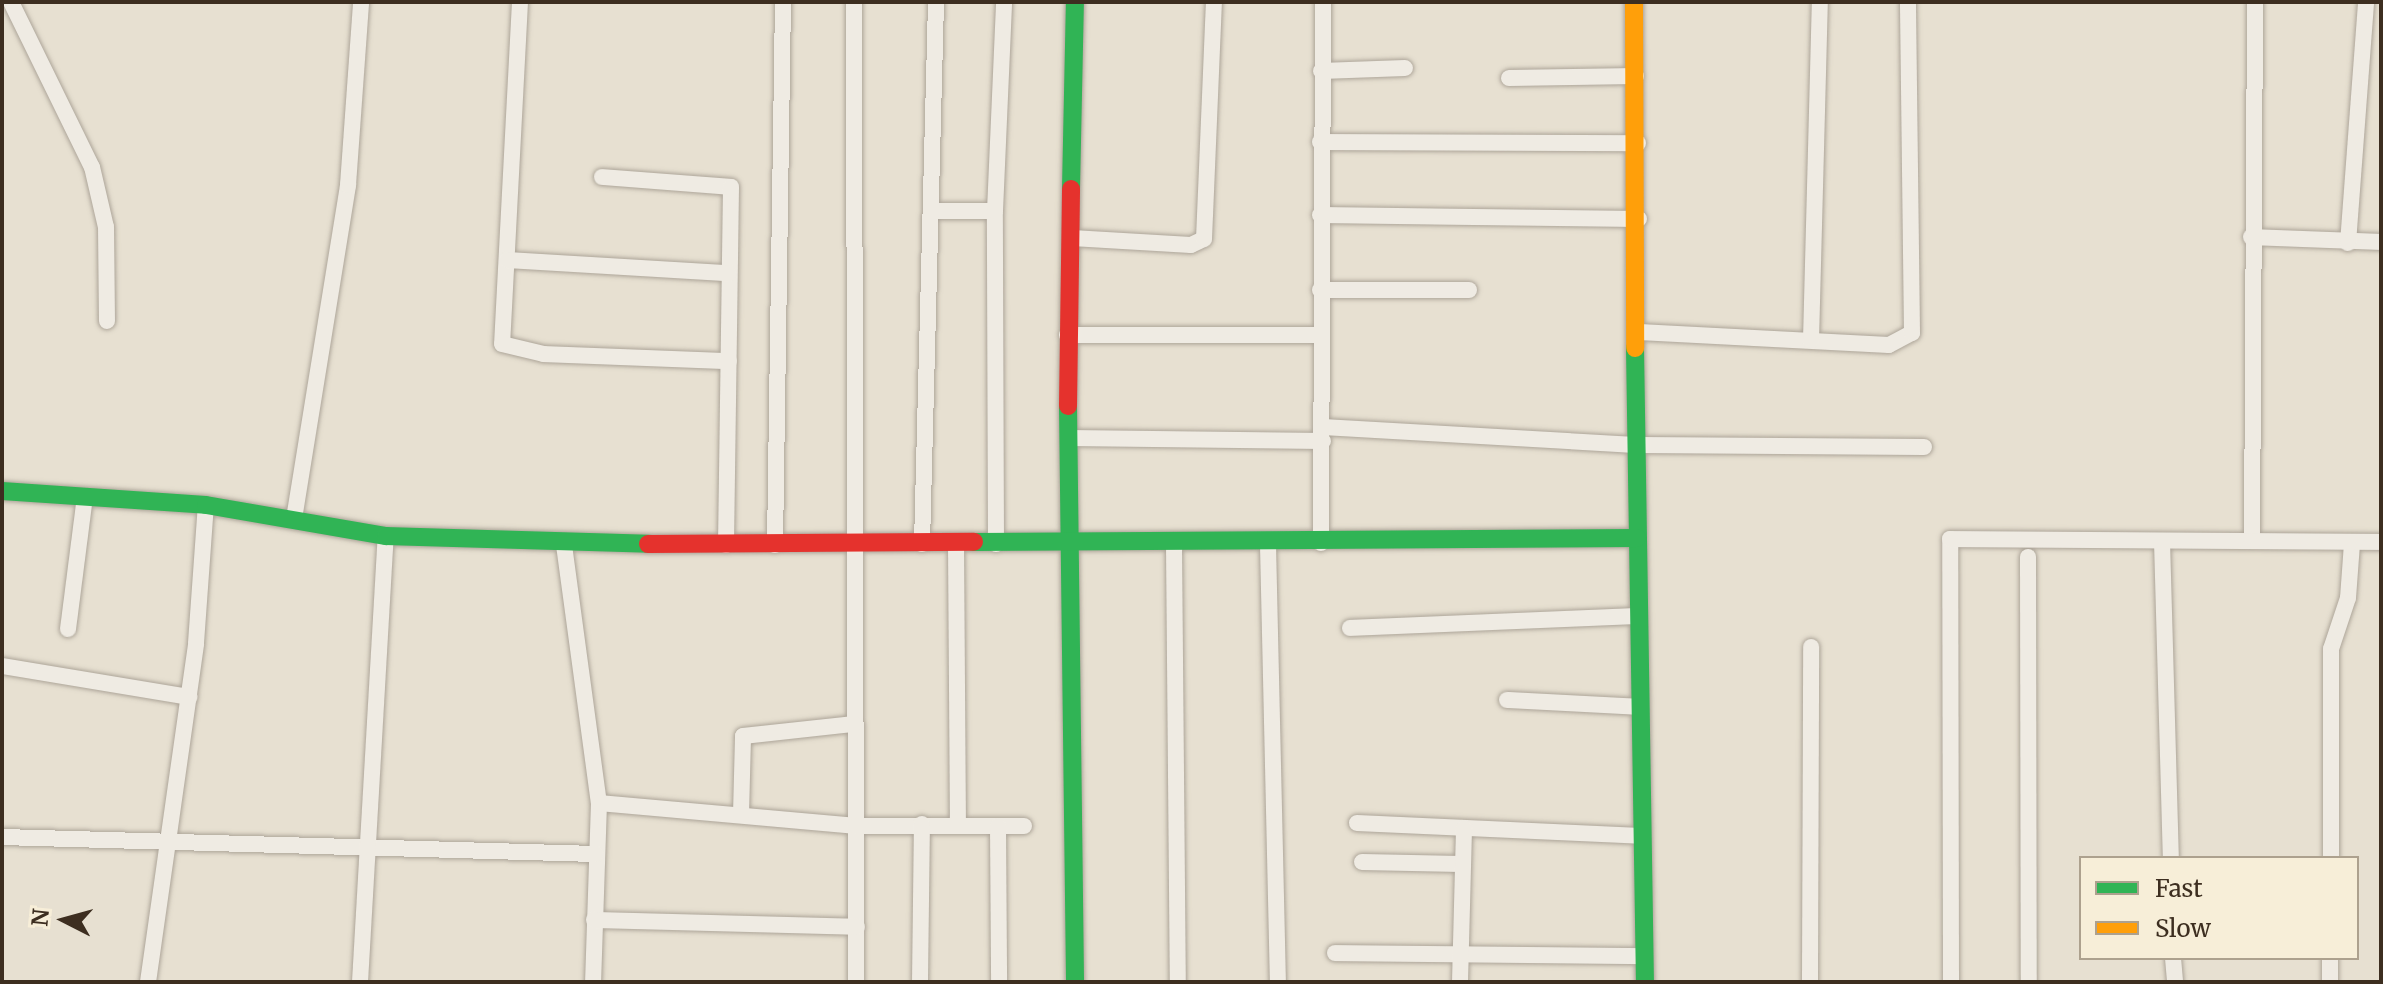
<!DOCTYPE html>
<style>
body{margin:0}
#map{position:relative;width:2383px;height:984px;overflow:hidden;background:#e7e0d1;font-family:Merriweather,serif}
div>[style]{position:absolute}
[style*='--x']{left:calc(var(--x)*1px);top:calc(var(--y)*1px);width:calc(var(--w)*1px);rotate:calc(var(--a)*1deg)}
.roads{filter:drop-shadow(0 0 2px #ada599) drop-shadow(0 0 2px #ada599)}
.street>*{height:16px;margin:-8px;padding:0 8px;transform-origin:8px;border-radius:8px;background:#efebe3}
.fast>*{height:18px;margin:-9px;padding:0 9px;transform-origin:9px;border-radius:9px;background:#30b455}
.slow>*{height:18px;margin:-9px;padding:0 9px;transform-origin:9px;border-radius:9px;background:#ff9f0a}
.jam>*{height:18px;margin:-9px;padding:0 9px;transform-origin:9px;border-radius:9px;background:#e5322d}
span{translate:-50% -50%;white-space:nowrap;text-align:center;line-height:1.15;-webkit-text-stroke:6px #f7eed8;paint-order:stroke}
.frame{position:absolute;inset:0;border:4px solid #3d2e20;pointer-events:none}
.legend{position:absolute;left:2079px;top:856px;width:280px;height:104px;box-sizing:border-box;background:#f7eed8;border:2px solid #ada18e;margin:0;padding:10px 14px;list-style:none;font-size:24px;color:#3d2e20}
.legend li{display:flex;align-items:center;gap:16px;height:40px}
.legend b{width:40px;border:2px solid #ada18e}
.north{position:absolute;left:24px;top:880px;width:80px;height:80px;-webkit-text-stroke:6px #f7eed8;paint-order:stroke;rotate:276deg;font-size:22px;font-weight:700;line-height:32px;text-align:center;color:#3d2e20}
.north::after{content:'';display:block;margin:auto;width:28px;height:36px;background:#3d2e20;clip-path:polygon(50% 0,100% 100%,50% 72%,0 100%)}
</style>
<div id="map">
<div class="roads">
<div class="street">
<i style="--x:11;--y:2;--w:184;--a:63.9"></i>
<i style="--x:92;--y:167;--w:62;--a:76.9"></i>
<i style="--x:106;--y:227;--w:94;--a:89.4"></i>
<i style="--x:520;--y:2;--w:342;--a:93"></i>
<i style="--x:502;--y:344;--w:43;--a:13.4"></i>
<i style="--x:544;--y:354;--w:185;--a:2.2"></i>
<i style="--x:854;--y:2;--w:980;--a:89.88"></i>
<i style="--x:1321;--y:71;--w:84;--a:-2"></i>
<i style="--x:1509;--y:78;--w:127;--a:-0.9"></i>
<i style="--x:1320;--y:142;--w:318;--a:0.2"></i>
<i style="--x:602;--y:177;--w:129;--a:4.4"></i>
<i style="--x:731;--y:187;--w:358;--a:90.8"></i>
<i style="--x:931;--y:211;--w:64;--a:0"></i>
<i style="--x:1320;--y:215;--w:319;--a:0.7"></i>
<i style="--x:2251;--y:237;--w:130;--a:2.2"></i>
<i style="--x:1072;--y:238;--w:119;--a:3.4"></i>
<i style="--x:1191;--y:245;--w:14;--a:-25"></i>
<i style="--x:1204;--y:239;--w:237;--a:-87.6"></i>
<i style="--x:2348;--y:243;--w:242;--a:-85.7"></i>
<i style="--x:507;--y:260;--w:222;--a:3.4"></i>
<i style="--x:1320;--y:290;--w:149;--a:0"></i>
<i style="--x:1639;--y:332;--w:250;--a:3"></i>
<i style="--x:1889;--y:345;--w:26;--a:-28"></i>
<i style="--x:1912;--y:333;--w:331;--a:-90.7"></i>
<i style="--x:1067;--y:335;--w:251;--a:0"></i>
<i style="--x:1811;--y:340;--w:338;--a:-88.5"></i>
<i style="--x:1323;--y:427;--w:317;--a:3.3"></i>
<i style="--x:1639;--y:445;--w:285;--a:0.4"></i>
<i style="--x:1069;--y:438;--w:254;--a:0.7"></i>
<i style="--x:294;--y:519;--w:338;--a:-80.8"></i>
<i style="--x:348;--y:185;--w:183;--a:-85.9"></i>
<i style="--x:2162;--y:541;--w:317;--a:88.4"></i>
<i style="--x:2252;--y:541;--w:539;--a:-89.68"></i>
<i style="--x:1321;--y:543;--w:541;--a:-89.79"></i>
<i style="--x:922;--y:544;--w:542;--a:-88.52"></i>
<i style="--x:956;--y:544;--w:280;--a:89.6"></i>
<i style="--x:996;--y:544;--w:333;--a:-90.2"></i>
<i style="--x:995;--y:211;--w:209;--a:-87.5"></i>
<i style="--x:564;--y:545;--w:260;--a:82.3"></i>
<i style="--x:599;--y:803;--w:179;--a:91.9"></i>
<i style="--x:775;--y:545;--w:543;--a:-89.16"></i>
<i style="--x:1174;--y:545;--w:437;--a:89.5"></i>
<i style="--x:1268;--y:545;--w:437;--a:88.7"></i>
<i style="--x:2028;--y:557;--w:425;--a:89.9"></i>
<i style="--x:1350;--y:628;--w:285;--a:-2.4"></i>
<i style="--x:68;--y:629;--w:134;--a:-82.7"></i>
<i style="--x:2;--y:666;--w:190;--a:9.4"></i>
<i style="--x:1507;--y:700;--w:132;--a:3"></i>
<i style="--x:599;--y:803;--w:259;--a:5.1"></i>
<i style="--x:857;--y:826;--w:167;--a:0"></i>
<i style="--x:741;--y:814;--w:78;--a:-88.5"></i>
<i style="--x:743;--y:736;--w:112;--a:-6.2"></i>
<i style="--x:1357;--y:823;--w:284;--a:2.6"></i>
<i style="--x:998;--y:826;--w:156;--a:89.6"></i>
<i style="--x:2;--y:837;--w:594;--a:1.64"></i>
<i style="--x:2331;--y:858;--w:209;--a:-90"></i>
<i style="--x:2331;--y:649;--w:54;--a:-71.6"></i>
<i style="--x:2348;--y:598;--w:55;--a:-85.8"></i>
<i style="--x:1362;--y:862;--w:99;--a:1.2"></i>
<i style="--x:594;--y:920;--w:263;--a:1.5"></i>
<i style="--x:1335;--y:953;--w:310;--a:0.6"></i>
<i style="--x:2173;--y:958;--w:24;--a:85"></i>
<i style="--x:148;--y:982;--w:342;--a:-81.9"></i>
<i style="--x:196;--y:643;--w:138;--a:-85.9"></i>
<i style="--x:360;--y:982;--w:447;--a:-86.7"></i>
<i style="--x:920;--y:982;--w:158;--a:-89.3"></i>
<i style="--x:1460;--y:982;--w:154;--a:-88.5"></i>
<i style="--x:1810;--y:982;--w:335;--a:-89.8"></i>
<i style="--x:1951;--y:982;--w:443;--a:-90.1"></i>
<i style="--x:1950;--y:539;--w:431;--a:0.4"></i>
<i style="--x:2330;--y:982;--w:24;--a:-90"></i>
</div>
<div class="fast">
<i style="--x:1071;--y:189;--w:187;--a:-88.8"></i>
<i style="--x:1635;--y:348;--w:634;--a:89.1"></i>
<i style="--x:1068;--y:406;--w:576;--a:89.3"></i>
<i style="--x:2;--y:491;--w:204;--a:3.9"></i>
<i style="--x:206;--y:505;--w:183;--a:9.8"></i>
<i style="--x:386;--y:536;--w:262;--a:1.7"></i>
<i style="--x:974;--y:542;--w:663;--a:-0.35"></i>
</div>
<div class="slow">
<i style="--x:1634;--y:2;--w:346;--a:89.8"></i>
</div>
<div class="jam">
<i style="--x:1068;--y:406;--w:217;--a:-89.2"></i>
<i style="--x:648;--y:544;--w:326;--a:-0.4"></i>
</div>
</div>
<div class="frame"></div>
<ul class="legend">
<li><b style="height:10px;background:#30b455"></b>Fast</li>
<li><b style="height:10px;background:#ff9f0a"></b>Slow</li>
</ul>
<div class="north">N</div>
</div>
